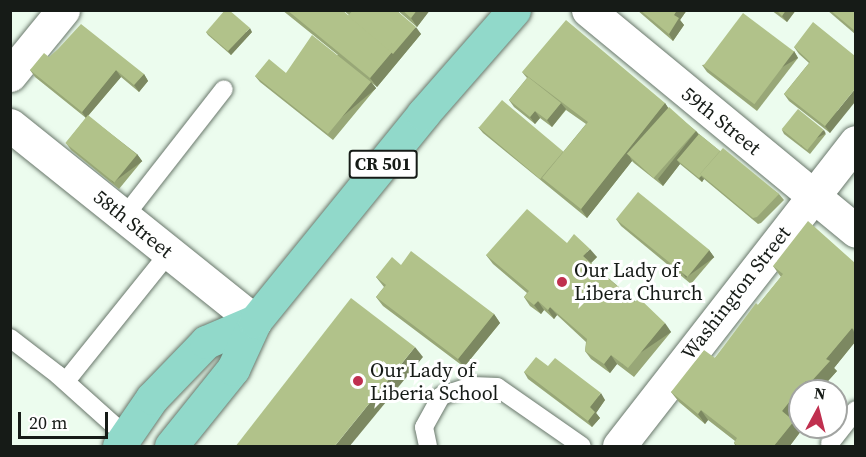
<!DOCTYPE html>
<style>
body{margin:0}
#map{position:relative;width:866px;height:457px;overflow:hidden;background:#ecfcee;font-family:"Source Serif 4",serif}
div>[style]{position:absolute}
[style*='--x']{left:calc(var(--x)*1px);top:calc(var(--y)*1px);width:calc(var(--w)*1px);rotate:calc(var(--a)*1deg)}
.roads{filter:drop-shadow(0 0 2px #69776b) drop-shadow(0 0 2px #69776b)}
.service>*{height:18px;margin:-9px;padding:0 9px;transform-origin:9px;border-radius:9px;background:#fff}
.minor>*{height:33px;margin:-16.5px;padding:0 16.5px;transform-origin:16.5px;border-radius:16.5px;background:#fff}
.primary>*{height:33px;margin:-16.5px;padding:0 16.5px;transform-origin:16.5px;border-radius:16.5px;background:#91d9ca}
.wall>*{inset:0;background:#98a777}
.shaded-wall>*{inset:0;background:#7c8861;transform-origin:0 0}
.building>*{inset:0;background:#b1c28a;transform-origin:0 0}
.dots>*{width:16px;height:16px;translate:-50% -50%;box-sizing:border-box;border:3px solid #fff;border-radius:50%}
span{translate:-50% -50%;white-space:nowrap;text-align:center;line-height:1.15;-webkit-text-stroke:6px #fff;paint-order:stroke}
.shield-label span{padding:2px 4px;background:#fff;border:2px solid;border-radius:4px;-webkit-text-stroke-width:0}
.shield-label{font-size:18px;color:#161b17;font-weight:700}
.street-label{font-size:20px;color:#161b17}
.poi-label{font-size:20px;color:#161b17}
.left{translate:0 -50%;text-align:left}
.frame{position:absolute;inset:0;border:12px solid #161b17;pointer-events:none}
.north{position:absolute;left:788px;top:379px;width:60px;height:60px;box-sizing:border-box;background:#fff;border:2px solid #a2a4a2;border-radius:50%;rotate:7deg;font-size:16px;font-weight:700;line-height:24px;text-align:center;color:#161b17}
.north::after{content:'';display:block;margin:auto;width:21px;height:27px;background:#c0304f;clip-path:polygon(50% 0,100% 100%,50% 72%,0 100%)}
.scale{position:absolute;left:18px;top:412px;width:90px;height:27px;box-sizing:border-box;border:3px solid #161b17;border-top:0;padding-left:8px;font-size:18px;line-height:21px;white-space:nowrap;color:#161b17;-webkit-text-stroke:4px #fff;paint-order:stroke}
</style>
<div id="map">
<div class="roads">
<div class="service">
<i style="--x:124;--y:217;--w:162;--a:-52"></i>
<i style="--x:10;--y:338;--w:61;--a:37.6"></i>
<i style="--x:58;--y:375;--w:91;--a:41.9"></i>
<i style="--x:66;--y:381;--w:164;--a:-51.2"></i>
<i style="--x:830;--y:443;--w:42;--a:-51.8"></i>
<i style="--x:428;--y:446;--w:19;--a:-102"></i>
<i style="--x:424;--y:427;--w:35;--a:-61"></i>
<i style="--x:441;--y:396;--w:33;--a:-18"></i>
<i style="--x:472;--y:386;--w:25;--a:2"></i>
<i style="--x:497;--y:387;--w:103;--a:34.8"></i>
</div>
<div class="minor">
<i style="--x:588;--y:10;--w:347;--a:39.5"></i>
<i style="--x:10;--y:75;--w:84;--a:-50.8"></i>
<i style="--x:10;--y:125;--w:314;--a:38.7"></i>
<i style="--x:619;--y:446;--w:385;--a:-52.1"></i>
</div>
<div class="primary">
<i style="--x:119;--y:446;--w:58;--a:-55.5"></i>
<i style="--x:152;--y:398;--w:78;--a:-46"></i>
<i style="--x:206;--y:342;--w:53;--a:-23.2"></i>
<i style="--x:171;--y:446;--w:99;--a:-51.2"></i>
<i style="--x:233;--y:369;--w:53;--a:-65.4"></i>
<i style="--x:255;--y:321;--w:267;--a:-50.9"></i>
<i style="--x:423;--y:114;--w:138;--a:-48.8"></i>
</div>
</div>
<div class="wall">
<i style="clip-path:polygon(282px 10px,342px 10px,348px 16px,349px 15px,343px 10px,396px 10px,421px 34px,377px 87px,372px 83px,376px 88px,333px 140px,260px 82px,255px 76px,286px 73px,338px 55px)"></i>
<i style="clip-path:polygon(397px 10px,430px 10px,417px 27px)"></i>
<i style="clip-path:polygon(637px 10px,687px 10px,680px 20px,684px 25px,673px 41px)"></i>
<i style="clip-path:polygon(771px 10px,796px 10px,787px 22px)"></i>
<i style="clip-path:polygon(827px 10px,855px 10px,855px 34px)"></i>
<i style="clip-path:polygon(206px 32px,252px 32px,231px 55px,208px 35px)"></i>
<i style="clip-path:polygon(794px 47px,855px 56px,830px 133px,789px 101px,784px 94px,809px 63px,799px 54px)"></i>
<i style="clip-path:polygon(794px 51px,798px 58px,757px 111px,707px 72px,702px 65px)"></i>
<i style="clip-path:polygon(49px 57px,144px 74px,148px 81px,139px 92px,121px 77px,88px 116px,137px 154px,142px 161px,119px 189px,71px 150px,66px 143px,86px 118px,35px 77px,30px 70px)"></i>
<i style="clip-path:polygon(522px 72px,665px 103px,668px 108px,696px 131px,699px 134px,720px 151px,779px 194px,784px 200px,761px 223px,758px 224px,704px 179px,702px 182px,680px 164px,663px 186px,634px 163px,632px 161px,587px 218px,483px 133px,478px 127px,563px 152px,586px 124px,566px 110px,552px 127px,540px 118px,535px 124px,514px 107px,509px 100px,527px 78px)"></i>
<i style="clip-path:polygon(782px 130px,826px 134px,810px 154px,784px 134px)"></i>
<i style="clip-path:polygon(616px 219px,709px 250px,714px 257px,691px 284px,621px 226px)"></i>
<i style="clip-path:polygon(567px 243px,597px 257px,591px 263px,671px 332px,634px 377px,617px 364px,610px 373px,591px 359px,585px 351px,586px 342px,557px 315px,554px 319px,544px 310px,541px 314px,530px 306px,524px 297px,527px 293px,493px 264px,486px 255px)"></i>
<i style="clip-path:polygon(855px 263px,855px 342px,834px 368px,837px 371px,819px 391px,800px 391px,792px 419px,801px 431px,789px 447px,736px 447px,734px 443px,735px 441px,708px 420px,705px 424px,679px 402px,671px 392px,715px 358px,781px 277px,773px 266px)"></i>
<i style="clip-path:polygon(401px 265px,494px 314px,500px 323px,464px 367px,383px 306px,376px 297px,384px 287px,376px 277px)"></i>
<i style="clip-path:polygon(548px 366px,605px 400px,596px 413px,600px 418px,592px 427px,528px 379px,524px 372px)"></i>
</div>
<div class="shaded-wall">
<i style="clip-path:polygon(417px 10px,430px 10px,417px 27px,411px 18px)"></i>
<i style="clip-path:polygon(677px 10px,687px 10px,680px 20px,684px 25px,673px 41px,669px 34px,674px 15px)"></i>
<i style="clip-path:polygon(786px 10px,796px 10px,787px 22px,782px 16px)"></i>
<i style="clip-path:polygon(416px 27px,421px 34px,377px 87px,370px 78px,392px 52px)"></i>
<i style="clip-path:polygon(250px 28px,252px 32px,231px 55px,228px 51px)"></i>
<i style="left:794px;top:51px;width:8px;height:67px;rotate:60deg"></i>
<i style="clip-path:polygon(116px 70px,121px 77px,86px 118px,82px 112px)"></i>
<i style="clip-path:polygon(144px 74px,148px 81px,139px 92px,134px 85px)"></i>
<i style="left:371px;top:82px;width:8px;height:67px;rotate:50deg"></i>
<i style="clip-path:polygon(855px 89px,855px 102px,830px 133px,825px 126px)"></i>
<i style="clip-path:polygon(561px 103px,566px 109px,552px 127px,547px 120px)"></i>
<i style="clip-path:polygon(665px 103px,671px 112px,630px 157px,632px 161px,587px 218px,581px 209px)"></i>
<i style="clip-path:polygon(535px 111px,540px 118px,535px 124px,530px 117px)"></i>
<i style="left:824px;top:130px;width:4px;height:27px;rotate:63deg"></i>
<i style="clip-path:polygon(696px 131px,701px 138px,677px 160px,680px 164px,663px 186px,658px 179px)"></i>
<i style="left:137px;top:154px;width:9px;height:36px;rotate:54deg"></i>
<i style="clip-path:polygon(701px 176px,704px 179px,702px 182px,699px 178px)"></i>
<i style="clip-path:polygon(590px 249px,597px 257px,589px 265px,583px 256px)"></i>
<i style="left:709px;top:250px;width:9px;height:35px;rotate:54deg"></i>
<i style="clip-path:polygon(538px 301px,544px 310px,541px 314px,534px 305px)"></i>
<i style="clip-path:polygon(550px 307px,557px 315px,554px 319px,548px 310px)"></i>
<i style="clip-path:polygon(494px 314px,500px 323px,464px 367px,458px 359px)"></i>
<i style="left:665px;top:323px;width:11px;height:58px;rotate:56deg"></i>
<i style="clip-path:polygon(852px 328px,855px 334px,855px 342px,834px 368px,837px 371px,819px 391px,814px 391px,809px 384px,826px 359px)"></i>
<i style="clip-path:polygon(415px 347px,423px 357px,349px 447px,334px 447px)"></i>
<i style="clip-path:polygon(611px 355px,617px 364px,610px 373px,604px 364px)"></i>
<i style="clip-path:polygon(806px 381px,812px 391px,800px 391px,800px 408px,789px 421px,782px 411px)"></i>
<i style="clip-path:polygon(601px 393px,605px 400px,596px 413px,600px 418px,592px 427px,588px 421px,590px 407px)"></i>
<i style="clip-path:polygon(701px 410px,708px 420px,705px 424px,698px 414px)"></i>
<i style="clip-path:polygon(794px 421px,801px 431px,789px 447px,773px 447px)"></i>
</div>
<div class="building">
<i style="clip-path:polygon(225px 10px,229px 10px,250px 28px,228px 51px,206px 32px)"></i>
<i style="clip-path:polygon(287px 10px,342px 10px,392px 52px,370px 78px)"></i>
<i style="clip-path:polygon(353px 10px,396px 10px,416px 27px,393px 54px,348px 16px)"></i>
<i style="clip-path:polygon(402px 10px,417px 10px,411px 18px)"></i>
<i style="clip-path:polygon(640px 10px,677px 10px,674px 15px,679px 18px,669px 34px)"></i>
<i style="clip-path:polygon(776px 10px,786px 10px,782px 16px)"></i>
<i style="clip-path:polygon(830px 10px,855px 10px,855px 31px)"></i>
<i style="left:743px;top:13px;width:64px;height:66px;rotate:37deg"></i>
<i style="clip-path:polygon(566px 20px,665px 103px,581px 209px,542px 178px,588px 122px,522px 72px)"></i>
<i style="clip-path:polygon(813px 22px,855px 56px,855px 89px,825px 126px,784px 94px,810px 62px,794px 47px)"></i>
<i style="clip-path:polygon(81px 24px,144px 74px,134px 85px,116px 70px,82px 112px,30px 70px,44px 53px,49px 57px,58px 49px)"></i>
<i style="clip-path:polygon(312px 35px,371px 82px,328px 134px,255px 76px,269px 59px,286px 73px)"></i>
<i style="clip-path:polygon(528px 77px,561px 103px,547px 120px,535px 111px,530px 117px,509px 100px)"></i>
<i style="left:502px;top:100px;width:80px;height:36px;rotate:40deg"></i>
<i style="left:669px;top:107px;width:36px;height:63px;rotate:42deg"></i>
<i style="left:798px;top:109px;width:33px;height:26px;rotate:39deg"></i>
<i style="left:88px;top:115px;width:63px;height:36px;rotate:39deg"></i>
<i style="clip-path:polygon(699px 134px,720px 151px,700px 174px,702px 175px,699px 178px,677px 160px)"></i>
<i style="clip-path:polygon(723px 148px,779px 194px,757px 217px,753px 218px,700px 174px)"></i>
<i style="left:638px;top:192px;width:92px;height:35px;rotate:39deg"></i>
<i style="clip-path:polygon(527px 209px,567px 243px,574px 234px,590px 249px,583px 256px,635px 302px,639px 298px,665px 323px,628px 368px,611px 355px,604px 364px,585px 351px,587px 339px,550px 307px,548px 310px,538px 301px,534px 305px,524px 297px,529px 291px,486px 255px)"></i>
<i style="clip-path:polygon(808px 221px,855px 263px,855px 331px,852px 328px,826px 359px,830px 361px,809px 384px,806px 381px,782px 411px,794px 421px,773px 447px,739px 447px,734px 443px,737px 438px,701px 410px,698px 414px,671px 392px,704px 350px,715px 358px,756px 303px,758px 305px,783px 274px,773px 266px)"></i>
<i style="clip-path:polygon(411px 251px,494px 314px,458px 359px,376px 297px,386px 285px,376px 277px,392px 257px,401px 265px)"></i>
<i style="clip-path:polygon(351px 298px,415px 347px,334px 447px,235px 447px)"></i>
<i style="clip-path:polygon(536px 357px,548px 366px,555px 358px,601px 393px,590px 407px,595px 412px,588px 421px,524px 372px)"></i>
</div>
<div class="dots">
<i style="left:562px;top:282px;background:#c0304f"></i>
<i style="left:358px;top:381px;background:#c0304f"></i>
</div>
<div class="shield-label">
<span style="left:383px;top:164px">CR 501</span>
</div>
<div class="street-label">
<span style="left:721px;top:121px;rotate:39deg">59th Street</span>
<span style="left:133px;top:224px;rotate:39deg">58th Street</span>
<span style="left:736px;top:293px;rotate:-52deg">Washington Street</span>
</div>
<div class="poi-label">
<span class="left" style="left:574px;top:282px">Our Lady of<br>Libera Church</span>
<span class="left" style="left:370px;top:382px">Our Lady of<br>Liberia School</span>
</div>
<div class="frame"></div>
<div class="north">N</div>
<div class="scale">20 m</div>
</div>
